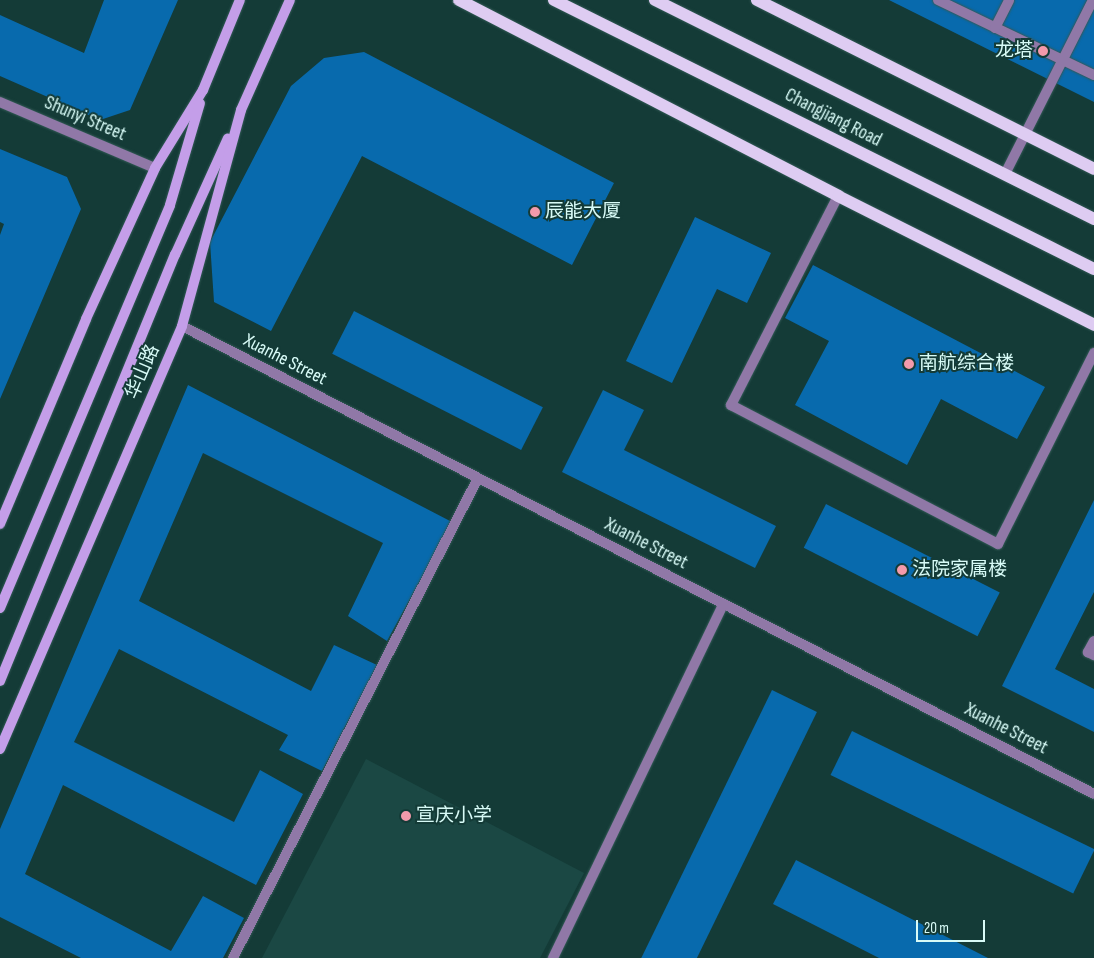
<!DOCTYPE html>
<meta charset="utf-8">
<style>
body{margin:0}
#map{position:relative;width:1094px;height:958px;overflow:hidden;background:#143b37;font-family:"Sofia Sans Condensed","Noto Sans SC",sans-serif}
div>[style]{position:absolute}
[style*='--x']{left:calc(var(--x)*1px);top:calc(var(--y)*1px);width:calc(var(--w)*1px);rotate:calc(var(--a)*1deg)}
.built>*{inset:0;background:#1b4844}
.building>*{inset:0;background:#086aad;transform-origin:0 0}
.roads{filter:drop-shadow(0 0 1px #335a56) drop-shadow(0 0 1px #335a56)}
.service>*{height:10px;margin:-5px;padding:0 5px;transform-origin:5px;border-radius:5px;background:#9078a7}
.minor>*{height:10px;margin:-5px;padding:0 5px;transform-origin:5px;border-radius:5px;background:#9078a7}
.tertiary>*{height:10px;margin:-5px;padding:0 5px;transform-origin:5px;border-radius:5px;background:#9078a7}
.secondary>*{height:10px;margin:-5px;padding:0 5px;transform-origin:5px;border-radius:5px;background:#c49ee9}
.primary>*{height:12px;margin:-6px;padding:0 6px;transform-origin:6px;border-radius:6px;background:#deccf2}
.dots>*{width:14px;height:14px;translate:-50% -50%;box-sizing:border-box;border:2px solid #143b37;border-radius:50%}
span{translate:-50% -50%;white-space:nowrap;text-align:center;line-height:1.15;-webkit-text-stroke:4px #143b37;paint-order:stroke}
.poi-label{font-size:19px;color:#d8fbf7}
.right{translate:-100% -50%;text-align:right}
.left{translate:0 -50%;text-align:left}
.street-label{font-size:19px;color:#d8fbf7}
.scale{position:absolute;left:916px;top:920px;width:69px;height:22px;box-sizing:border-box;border:2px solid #d8fbf7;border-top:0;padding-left:6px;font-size:15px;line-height:18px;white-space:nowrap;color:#d8fbf7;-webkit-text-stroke:4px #143b37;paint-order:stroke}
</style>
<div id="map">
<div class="built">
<i style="clip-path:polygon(366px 759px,584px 873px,540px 958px,262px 958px)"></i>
</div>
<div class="building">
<i style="clip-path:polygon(104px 0,178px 0,130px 110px,100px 120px,0 76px,0 15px,84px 53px)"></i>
<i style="clip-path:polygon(889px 0,1094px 0,1094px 102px)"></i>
<i style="clip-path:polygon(364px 52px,614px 183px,572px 265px,362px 156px,271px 331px,214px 302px,210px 242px,291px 86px,324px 58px)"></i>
<i style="clip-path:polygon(0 149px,67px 177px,81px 209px,0 399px,0 235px,4px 224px,0 222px)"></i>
<i style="clip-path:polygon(695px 217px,771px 253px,747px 303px,717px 289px,672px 383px,626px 361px)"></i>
<i style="clip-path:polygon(813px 265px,1045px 387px,1017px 439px,941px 399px,907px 465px,795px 405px,829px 341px,785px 318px)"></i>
<i style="left:354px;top:311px;width:212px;height:48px;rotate:27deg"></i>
<i style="clip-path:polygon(188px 385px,452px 522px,387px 641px,348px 616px,383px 543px,203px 453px,139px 601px,311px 691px,334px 645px,377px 665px,322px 771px,279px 750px,288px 735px,119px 649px,74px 742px,234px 822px,260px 770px,303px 794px,256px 885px,63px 785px,25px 874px,171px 951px,203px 896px,244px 918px,223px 958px,81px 958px,0 917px,0 829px)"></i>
<i style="clip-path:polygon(603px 390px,644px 410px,624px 450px,776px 526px,755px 568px,562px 472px)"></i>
<i style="clip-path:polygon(1094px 500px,1094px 592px,1055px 669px,1094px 689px,1094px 732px,1002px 686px)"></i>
<i style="left:826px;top:504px;width:195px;height:49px;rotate:27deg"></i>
<i style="left:772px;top:690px;width:50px;height:299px;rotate:26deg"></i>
<i style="left:852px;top:731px;width:270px;height:49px;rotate:26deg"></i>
<i style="clip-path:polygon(796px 860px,988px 958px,879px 958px,773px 904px)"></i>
</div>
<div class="roads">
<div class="service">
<i style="--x:938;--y:0;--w:173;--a:25.7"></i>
<i style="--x:995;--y:28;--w:31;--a:-63"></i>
<i style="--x:1005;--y:174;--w:195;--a:-63.2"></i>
<i style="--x:838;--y:196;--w:235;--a:117.1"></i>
<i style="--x:731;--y:405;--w:301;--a:27.5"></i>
<i style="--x:998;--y:544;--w:214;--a:-63.3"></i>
<i style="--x:1094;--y:641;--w:13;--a:119"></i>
<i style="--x:1088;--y:652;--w:7;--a:27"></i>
</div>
<div class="minor">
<i style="--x:233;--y:958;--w:539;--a:-62.96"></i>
<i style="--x:553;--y:958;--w:393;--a:-64.3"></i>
</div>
<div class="tertiary">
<i style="--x:0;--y:102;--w:168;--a:23.1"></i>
<i style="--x:182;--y:326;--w:1025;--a:27.16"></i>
</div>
<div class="secondary">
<i style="--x:0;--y:524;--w:222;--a:-67.2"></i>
<i style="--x:86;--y:319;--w:166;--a:-65.4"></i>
<i style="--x:155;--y:168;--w:92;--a:-58.4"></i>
<i style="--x:203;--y:90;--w:97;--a:-67.7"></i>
<i style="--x:0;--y:608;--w:437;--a:-67.1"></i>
<i style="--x:170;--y:205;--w:106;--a:-73.6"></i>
<i style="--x:0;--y:681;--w:461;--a:-67.7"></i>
<i style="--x:175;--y:255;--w:128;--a:-65.6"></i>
<i style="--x:0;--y:749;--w:460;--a:-66.7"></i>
<i style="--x:182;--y:326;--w:224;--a:-74.7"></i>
<i style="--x:241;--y:110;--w:120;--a:-66"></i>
</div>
<div class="primary">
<i style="--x:459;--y:0;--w:427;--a:27.3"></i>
<i style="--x:838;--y:196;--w:287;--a:26.7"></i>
<i style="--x:554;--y:0;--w:603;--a:26.48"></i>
<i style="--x:655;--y:0;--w:491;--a:26.5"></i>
<i style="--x:757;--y:0;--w:377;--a:26.6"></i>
</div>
</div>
<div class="dots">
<i style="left:1043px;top:51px;background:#f39aab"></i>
<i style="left:535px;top:212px;background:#f39aab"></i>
<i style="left:909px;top:364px;background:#f39aab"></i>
<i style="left:902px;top:570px;background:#f39aab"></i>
<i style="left:406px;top:816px;background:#f39aab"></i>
</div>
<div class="poi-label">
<span class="right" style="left:1033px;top:51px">龙塔</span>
<span class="left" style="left:545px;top:212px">辰能大厦</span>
<span class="left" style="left:919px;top:364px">南航综合楼</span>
<span class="left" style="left:912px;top:570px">法院家属楼</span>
<span class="left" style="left:416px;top:816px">宣庆小学</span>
</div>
<div class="street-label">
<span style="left:833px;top:118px;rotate:27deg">Changjiang Road</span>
<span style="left:85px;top:119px;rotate:23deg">Shunyi Street</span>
<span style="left:285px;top:360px;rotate:27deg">Xuanhe Street</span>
<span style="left:143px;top:372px;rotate:-67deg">华山路</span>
<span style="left:646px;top:544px;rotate:27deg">Xuanhe Street</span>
<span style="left:1006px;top:729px;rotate:27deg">Xuanhe Street</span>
</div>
<div class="scale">20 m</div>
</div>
